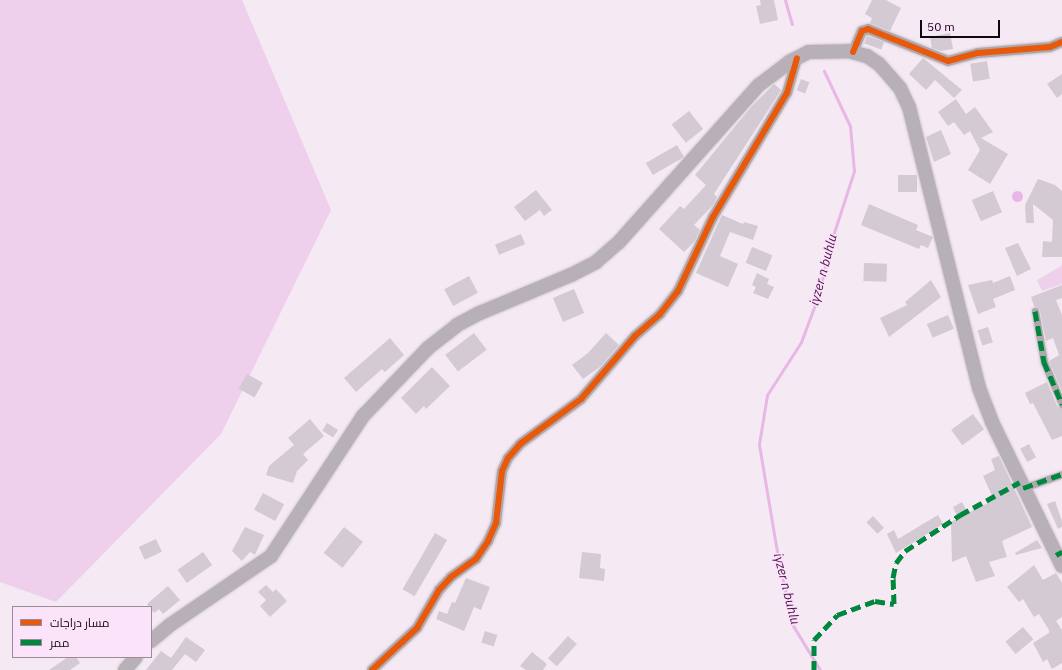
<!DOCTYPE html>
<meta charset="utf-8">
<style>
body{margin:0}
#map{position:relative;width:1062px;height:670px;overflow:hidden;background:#f5e9f4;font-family:"IBM Plex Sans",Cairo,sans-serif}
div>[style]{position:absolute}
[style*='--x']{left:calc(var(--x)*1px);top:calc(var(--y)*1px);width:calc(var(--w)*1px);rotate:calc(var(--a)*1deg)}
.green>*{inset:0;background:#eecfec}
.water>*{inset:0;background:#e8b7e6}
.round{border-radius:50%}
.stream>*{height:3px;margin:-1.5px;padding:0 1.5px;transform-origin:1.5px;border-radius:1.5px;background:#e8b7e6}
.building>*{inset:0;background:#d4cad3;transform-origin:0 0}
.roads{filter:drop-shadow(0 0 1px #d0c6cf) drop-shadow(0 0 1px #d0c6cf)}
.pedestrian>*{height:7px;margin:-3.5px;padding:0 3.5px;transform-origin:3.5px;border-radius:3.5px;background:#aca8ac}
.minor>*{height:10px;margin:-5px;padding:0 5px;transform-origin:5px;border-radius:5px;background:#aca8ac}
.secondary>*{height:14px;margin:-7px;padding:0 7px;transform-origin:7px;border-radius:7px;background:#b7b1b7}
.quiet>*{height:5px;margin-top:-2.5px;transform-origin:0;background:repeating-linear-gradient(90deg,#00873e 0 10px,transparent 0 15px)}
.cycleway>*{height:6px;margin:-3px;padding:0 3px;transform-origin:3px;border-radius:3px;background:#e8590c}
span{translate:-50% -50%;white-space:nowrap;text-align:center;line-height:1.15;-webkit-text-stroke:3px #fbe3f9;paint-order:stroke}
.water-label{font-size:13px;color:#480e48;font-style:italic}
.legend{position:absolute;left:12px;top:606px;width:140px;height:52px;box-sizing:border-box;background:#fbe3f9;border:1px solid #9d8b9b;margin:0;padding:5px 7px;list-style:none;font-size:12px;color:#10080f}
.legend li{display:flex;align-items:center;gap:8px;height:20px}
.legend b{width:20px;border:1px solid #9d8b9b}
.scale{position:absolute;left:920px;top:20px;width:80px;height:18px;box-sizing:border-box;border:2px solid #10080f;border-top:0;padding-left:5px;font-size:12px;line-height:14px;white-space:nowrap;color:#10080f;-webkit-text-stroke:3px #fbe3f9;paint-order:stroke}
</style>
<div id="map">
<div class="green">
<i style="clip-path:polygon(0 0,242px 0,331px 210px,221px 434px,56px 602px,0 582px)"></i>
<i style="clip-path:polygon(1062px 263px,1062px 284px,1042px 291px,1037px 280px,1061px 266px)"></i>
</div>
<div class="water">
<i class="round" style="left:1011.5px;top:190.5px;width:11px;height:11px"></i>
</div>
<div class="stream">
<i style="--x:785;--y:0;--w:25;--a:74"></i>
<i style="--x:820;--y:670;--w:54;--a:-121.3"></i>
<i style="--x:792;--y:624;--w:80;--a:-101.6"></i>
<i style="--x:776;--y:546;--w:103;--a:-99.5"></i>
<i style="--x:759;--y:444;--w:50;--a:-80.7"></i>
<i style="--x:767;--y:395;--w:63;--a:-57.3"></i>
<i style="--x:801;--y:342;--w:51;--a:-69.4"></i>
<i style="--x:819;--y:294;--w:47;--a:-77.7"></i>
<i style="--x:829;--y:248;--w:81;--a:-72"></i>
<i style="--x:854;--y:171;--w:45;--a:-95.1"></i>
<i style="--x:850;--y:126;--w:61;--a:-115.3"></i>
</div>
<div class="building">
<i style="clip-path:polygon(760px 0,774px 0,778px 20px,760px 24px,756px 6px,761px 5px)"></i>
<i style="clip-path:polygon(872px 0,886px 0,901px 8px,890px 31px,870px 23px,872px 18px,865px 14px)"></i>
<i style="clip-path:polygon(950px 33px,953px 49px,941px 51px,932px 48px,930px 37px)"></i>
<i style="left:867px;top:36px;width:18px;height:8px;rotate:19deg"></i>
<i style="clip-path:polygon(923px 58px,962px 90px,954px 98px,935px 80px,926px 90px,909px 74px)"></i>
<i style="left:987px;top:61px;width:18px;height:17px;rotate:81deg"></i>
<i style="clip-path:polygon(1062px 74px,1062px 94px,1057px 98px,1047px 84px)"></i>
<i style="left:801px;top:79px;width:9px;height:12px;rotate:21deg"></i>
<i style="clip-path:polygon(774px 84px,781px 90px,714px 194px,717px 197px,713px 205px,694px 225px,700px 230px,694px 242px,684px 252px,659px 229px,680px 206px,684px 209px,706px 185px,695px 175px,751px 107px)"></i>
<i style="clip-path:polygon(956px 99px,966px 114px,975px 107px,993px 132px,981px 138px,1008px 154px,990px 184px,968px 170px,980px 150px,970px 131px,964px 135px,954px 122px,948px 126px,938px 112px)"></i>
<i style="left:689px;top:111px;width:23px;height:22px;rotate:52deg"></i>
<i style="clip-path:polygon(941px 130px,951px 154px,934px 162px,926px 137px)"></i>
<i style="left:677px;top:145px;width:14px;height:36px;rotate:60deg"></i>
<i style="left:917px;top:175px;width:17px;height:19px;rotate:90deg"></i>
<i style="clip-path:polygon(1038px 179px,1055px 185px,1062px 191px,1062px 257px,1042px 257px,1043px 241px,1052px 242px,1053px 220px,1033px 204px,1034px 223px,1026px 223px,1025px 205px)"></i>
<i style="clip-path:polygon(536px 190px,552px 210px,544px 216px,540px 210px,525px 221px,514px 207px)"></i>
<i style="left:993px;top:191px;width:23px;height:23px;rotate:67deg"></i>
<i style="clip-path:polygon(869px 204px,918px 225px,916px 230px,933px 237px,928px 248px,921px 245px,919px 249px,861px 225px)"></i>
<i style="clip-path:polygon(722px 215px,743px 224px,744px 222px,758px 226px,753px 240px,730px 232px,720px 256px,738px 264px,728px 287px,696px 273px)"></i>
<i style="left:521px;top:234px;width:11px;height:28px;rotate:68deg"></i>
<i style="clip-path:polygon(1018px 243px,1031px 269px,1017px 276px,1005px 248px)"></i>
<i style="left:752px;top:247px;width:22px;height:17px;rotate:22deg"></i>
<i style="left:864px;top:263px;width:23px;height:18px;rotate:2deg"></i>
<i style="clip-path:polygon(757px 273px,769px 279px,767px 284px,774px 287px,768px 299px,753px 293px,756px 287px,752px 285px)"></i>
<i style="left:469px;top:276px;width:19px;height:28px;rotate:62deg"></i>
<i style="clip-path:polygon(1010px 276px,1015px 290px,993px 299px,996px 307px,978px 314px,968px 285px,992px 280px,993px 283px)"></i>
<i style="clip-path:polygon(931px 280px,941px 297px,889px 337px,880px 318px,907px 305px,905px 302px)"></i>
<i style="clip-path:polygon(1062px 285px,1062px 298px,1056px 300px,1062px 315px,1062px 391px,1049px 361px,1059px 355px,1053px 338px,1046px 341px,1040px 310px,1034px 306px,1031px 297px)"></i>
<i style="left:574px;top:289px;width:26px;height:23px;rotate:67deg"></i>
<i style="left:948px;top:315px;width:15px;height:23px;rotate:67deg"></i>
<i style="left:988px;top:327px;width:16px;height:11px;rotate:72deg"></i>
<i style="left:474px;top:333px;width:21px;height:36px;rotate:53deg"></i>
<i style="clip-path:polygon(606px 333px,619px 345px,601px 366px,583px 379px,572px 365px,588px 353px)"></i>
<i style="clip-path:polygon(390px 338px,404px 355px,385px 372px,382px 369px,356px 392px,344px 378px)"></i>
<i style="clip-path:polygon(432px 367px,450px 386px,426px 409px,424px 406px,416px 414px,401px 398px)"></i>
<i style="left:247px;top:374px;width:18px;height:17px;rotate:29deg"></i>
<i style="clip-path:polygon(1047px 382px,1057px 406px,1062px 409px,1062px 436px,1052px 440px,1033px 403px,1030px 404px,1025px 393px)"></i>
<i style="left:973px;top:414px;width:19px;height:27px;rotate:54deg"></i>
<i style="clip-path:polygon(310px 419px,324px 436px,303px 454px,308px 460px,297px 471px,293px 483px,266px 475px,269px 466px,294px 445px,288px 438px)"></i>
<i style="left:327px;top:423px;width:13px;height:9px;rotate:32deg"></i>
<i style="left:1029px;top:444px;width:15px;height:10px;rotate:62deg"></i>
<i style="clip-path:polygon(999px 456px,1032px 527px,1002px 541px,1007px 557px,989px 562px,995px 576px,976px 582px,966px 556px,952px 562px,951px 522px,958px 518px,953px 507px,962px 502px,968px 513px,994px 500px,983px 476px,995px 470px,991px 459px)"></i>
<i style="left:263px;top:493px;width:24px;height:19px;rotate:28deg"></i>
<i style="clip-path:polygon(1055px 501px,1062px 521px,1062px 527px,1058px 529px,1047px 504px)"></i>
<i style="clip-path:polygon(938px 515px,943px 524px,896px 553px,887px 534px,894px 530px,898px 539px)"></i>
<i style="left:873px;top:516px;width:16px;height:9px;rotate:47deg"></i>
<i style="clip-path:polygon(245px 527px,264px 535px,255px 555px,250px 552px,242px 561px,232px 551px)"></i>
<i style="left:344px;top:527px;width:24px;height:33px;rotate:38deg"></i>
<i style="left:435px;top:533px;width:14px;height:65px;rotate:30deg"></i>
<i style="left:156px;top:539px;width:14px;height:19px;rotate:65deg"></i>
<i style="clip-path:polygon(1037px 540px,1042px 548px,1016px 555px,1015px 553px)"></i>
<i style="left:203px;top:552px;width:16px;height:31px;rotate:55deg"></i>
<i style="clip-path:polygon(582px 552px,601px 554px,600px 568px,605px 569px,604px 581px,579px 578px)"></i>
<i style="clip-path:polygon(1034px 565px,1043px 580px,1056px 573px,1062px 583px,1062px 617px,1056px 621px,1062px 630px,1062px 663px,1052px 669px,1047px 659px,1043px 662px,1033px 643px,1049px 633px,1049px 630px,1039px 614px,1034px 617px,1023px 599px,1019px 602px,1007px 587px)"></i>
<i style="clip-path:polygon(466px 578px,490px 587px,481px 610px,474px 607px,464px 631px,436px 619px,439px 611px,447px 614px,452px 602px,455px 603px)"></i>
<i style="clip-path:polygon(266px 585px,273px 592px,276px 589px,287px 601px,270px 617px,260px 606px,266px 600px,258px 592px)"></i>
<i style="clip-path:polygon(168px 586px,180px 600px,163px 614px,159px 609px,154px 613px,147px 604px)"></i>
<i style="left:1023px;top:627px;width:16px;height:23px;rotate:50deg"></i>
<i style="left:485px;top:631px;width:13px;height:12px;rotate:18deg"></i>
<i style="left:568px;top:636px;width:12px;height:30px;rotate:42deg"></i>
<i style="clip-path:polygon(186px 637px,205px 650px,196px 662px,185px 654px,172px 670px,146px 670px,161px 651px,171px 658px)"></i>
<i style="clip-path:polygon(532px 652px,547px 664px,543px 670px,526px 670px,520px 666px)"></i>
<i style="clip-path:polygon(68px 657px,76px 657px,80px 663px,70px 670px,49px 670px)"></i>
</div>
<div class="roads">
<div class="pedestrian">
<i style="--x:1035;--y:311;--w:52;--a:80"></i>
<i style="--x:1044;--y:362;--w:46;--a:66.8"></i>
<i style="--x:1023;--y:488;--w:41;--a:-19.7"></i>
</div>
<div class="minor">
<i style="--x:853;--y:52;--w:23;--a:-67"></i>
<i style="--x:862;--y:31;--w:6;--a:-18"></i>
<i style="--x:868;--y:29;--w:86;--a:21.8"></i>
<i style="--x:948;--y:61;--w:31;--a:-15"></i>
<i style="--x:978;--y:53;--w:72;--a:-4.8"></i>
<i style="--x:1050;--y:47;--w:13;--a:-23"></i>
<i style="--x:372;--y:670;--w:62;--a:-43"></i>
<i style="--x:417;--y:628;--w:44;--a:-59.9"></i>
<i style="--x:439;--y:590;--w:18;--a:-47"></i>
<i style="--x:451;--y:577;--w:31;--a:-36"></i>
<i style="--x:476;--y:559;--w:22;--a:-56"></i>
<i style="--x:488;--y:541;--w:20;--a:-66"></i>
<i style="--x:496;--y:523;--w:52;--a:-83.4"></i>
<i style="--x:502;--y:471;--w:14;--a:-65"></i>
<i style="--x:508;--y:458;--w:18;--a:-49"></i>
<i style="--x:520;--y:444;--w:76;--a:-36.4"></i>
<i style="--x:581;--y:399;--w:83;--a:-49.4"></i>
<i style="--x:635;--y:336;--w:33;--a:-41"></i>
<i style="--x:660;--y:314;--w:29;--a:-52"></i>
<i style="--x:678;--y:291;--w:82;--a:-64.7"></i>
<i style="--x:713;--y:217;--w:144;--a:-59.2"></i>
<i style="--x:787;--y:93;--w:36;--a:-74"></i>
</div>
<div class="secondary">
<i style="--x:151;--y:641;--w:25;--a:-40"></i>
<i style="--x:170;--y:625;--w:122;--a:-34.3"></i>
<i style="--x:271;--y:556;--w:168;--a:-56.7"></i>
<i style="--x:363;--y:416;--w:94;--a:-46.3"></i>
<i style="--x:428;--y:348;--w:37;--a:-38"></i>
<i style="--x:457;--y:325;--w:26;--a:-28"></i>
<i style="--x:480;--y:313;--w:99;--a:-22.7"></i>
<i style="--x:571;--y:275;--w:28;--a:-27"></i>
<i style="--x:596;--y:262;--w:30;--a:-41"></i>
<i style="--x:619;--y:242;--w:210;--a:-48.3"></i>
<i style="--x:759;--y:85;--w:38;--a:-37"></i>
<i style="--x:789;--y:62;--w:22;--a:-27"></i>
<i style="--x:809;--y:52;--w:39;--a:-1"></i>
<i style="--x:848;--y:51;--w:20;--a:15"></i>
<i style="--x:867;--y:56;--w:14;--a:34"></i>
<i style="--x:879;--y:64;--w:32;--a:49"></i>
<i style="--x:900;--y:88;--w:21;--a:65"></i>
<i style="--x:909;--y:107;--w:290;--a:76"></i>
<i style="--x:979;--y:388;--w:36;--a:69"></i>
<i style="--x:992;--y:422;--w:160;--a:64.1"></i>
<i style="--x:125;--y:670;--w:17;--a:-50"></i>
</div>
</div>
<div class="quiet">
<i style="--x:1035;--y:311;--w:52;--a:80"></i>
<i style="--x:1044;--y:362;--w:46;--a:66.8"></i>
<i style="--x:1023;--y:488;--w:41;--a:-19.7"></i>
<i style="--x:1056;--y:555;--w:7;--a:-27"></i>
<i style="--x:814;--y:670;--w:30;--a:-90"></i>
<i style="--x:814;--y:640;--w:34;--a:-47"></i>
<i style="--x:837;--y:615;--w:40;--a:-20.2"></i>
<i style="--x:875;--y:601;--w:19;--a:9"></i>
<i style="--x:894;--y:604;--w:26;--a:-92"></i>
<i style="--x:893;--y:578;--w:15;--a:-79"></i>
<i style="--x:896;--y:563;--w:15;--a:-53"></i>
<i style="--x:905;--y:551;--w:66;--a:-33.2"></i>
<i style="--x:960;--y:515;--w:68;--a:-28.8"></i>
</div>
<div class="cycleway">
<i style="--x:853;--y:52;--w:23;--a:-67"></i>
<i style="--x:862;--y:31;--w:6;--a:-18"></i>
<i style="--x:868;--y:29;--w:86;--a:21.8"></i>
<i style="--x:948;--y:61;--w:31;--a:-15"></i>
<i style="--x:978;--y:53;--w:72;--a:-4.8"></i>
<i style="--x:1050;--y:47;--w:13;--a:-23"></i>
<i style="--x:372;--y:670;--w:62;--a:-43"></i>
<i style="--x:417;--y:628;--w:44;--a:-59.9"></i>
<i style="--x:439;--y:590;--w:18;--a:-47"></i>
<i style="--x:451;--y:577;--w:31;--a:-36"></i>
<i style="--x:476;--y:559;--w:22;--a:-56"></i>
<i style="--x:488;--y:541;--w:20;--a:-66"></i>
<i style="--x:496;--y:523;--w:52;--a:-83.4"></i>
<i style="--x:502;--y:471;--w:14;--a:-65"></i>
<i style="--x:508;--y:458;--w:18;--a:-49"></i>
<i style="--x:520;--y:444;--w:76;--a:-36.4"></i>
<i style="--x:581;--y:399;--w:83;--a:-49.4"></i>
<i style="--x:635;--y:336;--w:33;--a:-41"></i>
<i style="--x:660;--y:314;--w:29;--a:-52"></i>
<i style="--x:678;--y:291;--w:82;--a:-64.7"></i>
<i style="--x:713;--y:217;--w:144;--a:-59.2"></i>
<i style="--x:787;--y:93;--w:36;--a:-74"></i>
</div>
<div class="water-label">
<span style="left:824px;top:270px;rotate:-75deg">iγzer n buhlu</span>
<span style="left:786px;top:589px;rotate:76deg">iγzer n buhlu</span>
</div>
<ul class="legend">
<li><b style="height:5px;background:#e8590c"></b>مسار دراجات</li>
<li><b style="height:5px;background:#00873e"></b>ممر</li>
</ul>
<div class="scale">50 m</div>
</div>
